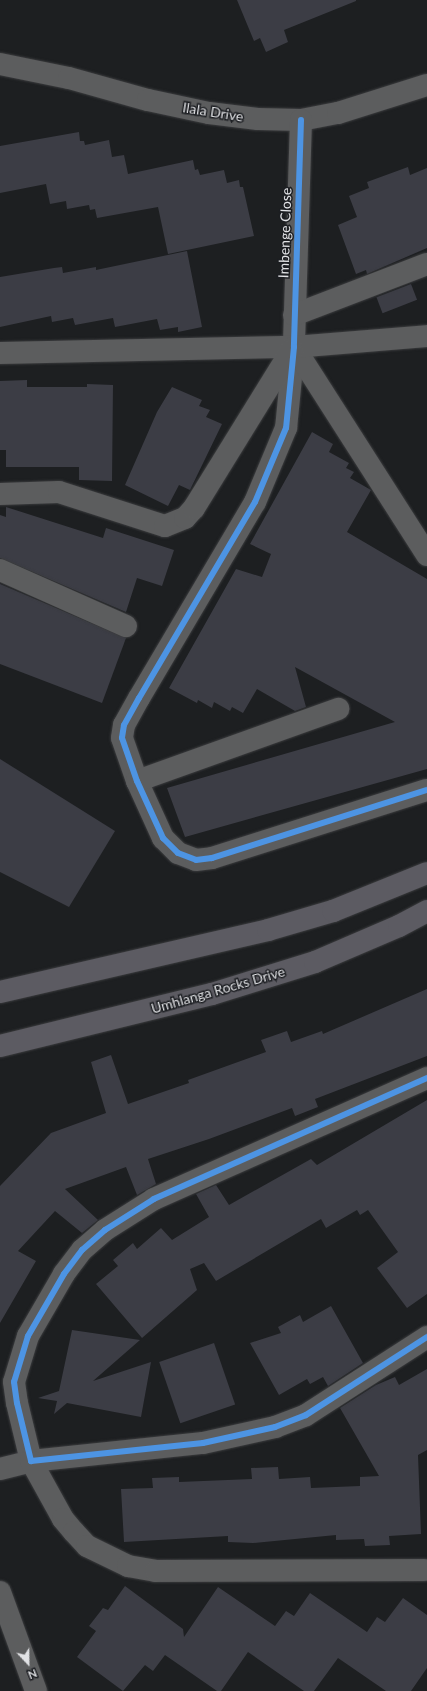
<!DOCTYPE html>
<style>
body{margin:0}
#map{position:relative;width:427px;height:1691px;overflow:hidden;background:#1d1f21;font-family:Lato,sans-serif}
div>[style]{position:absolute}
[style*='--x']{left:calc(var(--x)*1px);top:calc(var(--y)*1px);width:calc(var(--w)*1px);rotate:calc(var(--a)*1deg)}
.building>*{inset:0;background:#3c3d45;transform-origin:0 0}
.roads{filter:drop-shadow(0 0 1px #3b3c3e) drop-shadow(0 0 1px #3b3c3e)}
.minor>*{height:22px;margin:-11px;padding:0 11px;transform-origin:11px;border-radius:11px;background:#5c5d5e}
.major>*{height:22px;margin:-11px;padding:0 11px;transform-origin:11px;border-radius:11px;background:#5c5b62}
.cycleway>*{height:6px;margin:-3px;padding:0 3px;transform-origin:3px;border-radius:3px;background:#4d94e3}
span{translate:-50% -50%;white-space:nowrap;text-align:center;line-height:1.15;-webkit-text-stroke:3px #1c1e22;paint-order:stroke}
.street-label{font-size:14px;color:#e1e2e5}
.north{position:absolute;left:8px;top:1643px;width:40px;height:40px;-webkit-text-stroke:3px #1c1e22;paint-order:stroke;rotate:158deg;font-size:11px;font-weight:700;line-height:16px;text-align:center;color:#e1e2e5}
.north::after{content:'';display:block;margin:auto;width:14px;height:18px;background:#e1e2e5;clip-path:polygon(50% 0,100% 100%,50% 72%,0 100%)}
</style>
<div id="map">
<div class="building">
<i style="clip-path:polygon(237px 0,356px 0,356px 1px,284px 30px,288px 42px,266px 52px,260px 38px,254px 41px)"></i>
<i style="clip-path:polygon(79px 132px,80px 141px,84px 141px,85px 145px,109px 140px,112px 157px,124px 155px,128px 174px,193px 160px,195px 170px,198px 169px,200px 175px,224px 170px,227px 183px,239px 180px,240px 187px,243px 187px,254px 236px,168px 254px,158px 207px,97px 218px,95px 209px,90px 210px,89px 205px,67px 209px,66px 201px,50px 204px,46px 184px,0 193px,0 146px)"></i>
<i style="clip-path:polygon(408px 167px,410px 175px,427px 168px,427px 248px,367px 274px,366px 270px,356px 274px,338px 225px,357px 217px,349px 196px,369px 188px,367px 182px)"></i>
<i style="clip-path:polygon(187px 251px,202px 327px,178px 332px,178px 327px,160px 330px,157px 319px,115px 327px,113px 318px,75px 325px,73px 318px,52px 322px,51px 316px,0 327px,0 277px,54px 268px,62px 267px,63px 273px,96px 267px,96px 270px)"></i>
<i style="left:411px;top:284px;width:17px;height:37px;rotate:69deg"></i>
<i style="clip-path:polygon(27px 380px,27px 387px,87px 387px,87px 384px,113px 385px,112px 481px,79px 480px,79px 467px,6px 467px,6px 450px,0 450px,0 381px)"></i>
<i style="clip-path:polygon(172px 387px,202px 400px,199px 406px,210px 410px,206px 417px,222px 424px,190px 490px,179px 485px,168px 506px,125px 485px,157px 412px)"></i>
<i style="clip-path:polygon(312px 432px,333px 444px,329px 452px,349px 463px,346px 468px,354px 472px,350px 478px,371px 490px,347px 532px,427px 579px,427px 769px,185px 837px,167px 788px,395px 722px,295px 667px,306px 707px,295px 711px,257px 689px,243px 713px,232px 707px,230px 711px,214px 702px,212px 708px,198px 700px,197px 703px,169px 688px,236px 569px,262px 577px,271px 554px,250px 544px)"></i>
<i style="clip-path:polygon(6px 507px,103px 538px,106px 528px,174px 550px,162px 586px,137px 578px,126px 612px,0 558px,0 515px,6px 517px)"></i>
<i style="clip-path:polygon(0 584px,126px 638px,102px 703px,0 664px)"></i>
<i style="clip-path:polygon(0 759px,115px 831px,69px 907px,0 872px)"></i>
<i style="clip-path:polygon(427px 989px,427px 1056px,315px 1099px,318px 1107px,295px 1116px,292px 1108px,209px 1139px,148px 1159px,156px 1184px,137px 1195px,126px 1167px,65px 1189px,98px 1220px,82px 1233px,55px 1211px,18px 1251px,36px 1261px,0 1323px,0 1186px,51px 1133px,106px 1113px,91px 1062px,111px 1055px,128px 1104px,189px 1083px,188px 1080px,266px 1052px,261px 1040px,287px 1031px,291px 1042px,322px 1031px,323px 1034px)"></i>
<i style="clip-path:polygon(427px 1100px,427px 1294px,407px 1308px,377px 1268px,398px 1252px,368px 1210px,360px 1215px,357px 1210px,326px 1228px,321px 1219px,216px 1281px,204px 1263px,190px 1269px,197px 1290px,142px 1338px,96px 1284px,118px 1266px,113px 1260px,133px 1243px,137px 1249px,161px 1228px,172px 1240px,209px 1217px,196px 1194px,216px 1185px,229px 1205px,311px 1159px,317px 1165px)"></i>
<i style="clip-path:polygon(331px 1306px,363px 1363px,328px 1386px,323px 1377px,310px 1384px,307px 1379px,279px 1395px,250px 1343px,281px 1333px,278px 1327px,300px 1315px,303px 1322px)"></i>
<i style="clip-path:polygon(72px 1330px,140px 1340px,93px 1381px,151px 1362px,141px 1417px,67px 1403px,54px 1414px,57px 1401px,38px 1398px,59px 1391px)"></i>
<i style="left:214px;top:1343px;width:65px;height:58px;rotate:71deg"></i>
<i style="clip-path:polygon(427px 1369px,427px 1450px,418px 1455px,421px 1534px,389px 1536px,390px 1545px,365px 1546px,364px 1539px,336px 1540px,336px 1535px,253px 1543px,228px 1542px,228px 1536px,124px 1542px,121px 1489px,153px 1488px,152px 1478px,179px 1477px,179px 1482px,252px 1479px,251px 1468px,278px 1467px,279px 1479px,310px 1477px,311px 1488px,360px 1486px,360px 1477px,379px 1476px,340px 1408px,376px 1385px,395px 1377px,399px 1385px)"></i>
<i style="clip-path:polygon(125px 1586px,183px 1629px,184px 1637px,218px 1587px,275px 1626px,286px 1611px,294px 1616px,310px 1593px,367px 1632px,377px 1617px,385px 1622px,403px 1598px,427px 1615px,427px 1668px,411px 1691px,386px 1691px,338px 1658px,314px 1691px,304px 1691px,248px 1652px,221px 1691px,217px 1691px,165px 1655px,153px 1671px,145px 1665px,123px 1691px,77px 1657px,96px 1631px,89px 1626px,103px 1608px,108px 1610px)"></i>
</div>
<div class="roads">
<div class="minor">
<i style="--x:0;--y:64;--w:70;--a:11.5"></i>
<i style="--x:69;--y:78;--w:82;--a:15.6"></i>
<i style="--x:148;--y:100;--w:62;--a:12"></i>
<i style="--x:209;--y:113;--w:49;--a:7"></i>
<i style="--x:258;--y:119;--w:43;--a:1.3"></i>
<i style="--x:301;--y:120;--w:38;--a:-11"></i>
<i style="--x:338;--y:113;--w:93;--a:-17.5"></i>
<i style="--x:301;--y:120;--w:227;--a:91.8"></i>
<i style="--x:294;--y:347;--w:81;--a:95.6"></i>
<i style="--x:286;--y:428;--w:80;--a:112.7"></i>
<i style="--x:255;--y:502;--w:228;--a:120.6"></i>
<i style="--x:139;--y:698;--w:31;--a:119"></i>
<i style="--x:124;--y:725;--w:13;--a:99"></i>
<i style="--x:122;--y:738;--w:46;--a:70.8"></i>
<i style="--x:137;--y:781;--w:63;--a:65.5"></i>
<i style="--x:163;--y:838;--w:21;--a:45"></i>
<i style="--x:178;--y:853;--w:19;--a:21"></i>
<i style="--x:196;--y:860;--w:16;--a:-7"></i>
<i style="--x:212;--y:858;--w:225;--a:-17.6"></i>
<i style="--x:294;--y:315;--w:142;--a:-21"></i>
<i style="--x:294;--y:347;--w:247;--a:57.4"></i>
<i style="--x:0;--y:353;--w:294;--a:-1.2"></i>
<i style="--x:294;--y:347;--w:133;--a:-4.7"></i>
<i style="--x:0;--y:494;--w:59;--a:-1.9"></i>
<i style="--x:59;--y:492;--w:111;--a:17.8"></i>
<i style="--x:165;--y:526;--w:22;--a:-22"></i>
<i style="--x:185;--y:518;--w:13;--a:-48"></i>
<i style="--x:194;--y:508;--w:185;--a:-58.3"></i>
<i style="--x:0;--y:570;--w:138;--a:24"></i>
<i style="--x:137;--y:781;--w:214;--a:-19.7"></i>
<i style="--x:427;--y:1078;--w:299;--a:156.1"></i>
<i style="--x:154;--y:1199;--w:58;--a:147.7"></i>
<i style="--x:105;--y:1230;--w:30;--a:139"></i>
<i style="--x:82;--y:1250;--w:30;--a:127"></i>
<i style="--x:64;--y:1274;--w:72;--a:120.1"></i>
<i style="--x:28;--y:1336;--w:48;--a:106.9"></i>
<i style="--x:14;--y:1382;--w:21;--a:82"></i>
<i style="--x:17;--y:1403;--w:60;--a:76.4"></i>
<i style="--x:31;--y:1461;--w:173;--a:-6"></i>
<i style="--x:203;--y:1443;--w:74;--a:-12.5"></i>
<i style="--x:275;--y:1427;--w:33;--a:-21"></i>
<i style="--x:306;--y:1415;--w:144;--a:-32.8"></i>
<i style="--x:0;--y:1469;--w:32;--a:-14"></i>
<i style="--x:31;--y:1461;--w:66;--a:61.1"></i>
<i style="--x:63;--y:1519;--w:17;--a:50"></i>
<i style="--x:74;--y:1532;--w:19;--a:47"></i>
<i style="--x:87;--y:1546;--w:46;--a:26"></i>
<i style="--x:128;--y:1566;--w:28;--a:10"></i>
<i style="--x:156;--y:1571;--w:268;--a:-0.2"></i>
<i style="--x:0;--y:1592;--w:105;--a:70"></i>
</div>
<div class="major">
<i style="--x:0;--y:992;--w:275;--a:-13"></i>
<i style="--x:268;--y:930;--w:68;--a:-16.3"></i>
<i style="--x:333;--y:911;--w:101;--a:-22"></i>
<i style="--x:0;--y:1046;--w:218;--a:-13.8"></i>
<i style="--x:212;--y:994;--w:108;--a:-17.3"></i>
<i style="--x:315;--y:962;--w:91;--a:-23.2"></i>
<i style="--x:399;--y:926;--w:32;--a:-28"></i>
</div>
</div>
<div class="cycleway">
<i style="--x:301;--y:120;--w:227;--a:91.8"></i>
<i style="--x:294;--y:347;--w:81;--a:95.6"></i>
<i style="--x:286;--y:428;--w:80;--a:112.7"></i>
<i style="--x:255;--y:502;--w:228;--a:120.6"></i>
<i style="--x:139;--y:698;--w:31;--a:119"></i>
<i style="--x:124;--y:725;--w:13;--a:99"></i>
<i style="--x:122;--y:738;--w:46;--a:70.8"></i>
<i style="--x:137;--y:781;--w:63;--a:65.5"></i>
<i style="--x:163;--y:838;--w:21;--a:45"></i>
<i style="--x:178;--y:853;--w:19;--a:21"></i>
<i style="--x:196;--y:860;--w:16;--a:-7"></i>
<i style="--x:212;--y:858;--w:225;--a:-17.6"></i>
<i style="--x:427;--y:1078;--w:299;--a:156.1"></i>
<i style="--x:154;--y:1199;--w:58;--a:147.7"></i>
<i style="--x:105;--y:1230;--w:30;--a:139"></i>
<i style="--x:82;--y:1250;--w:30;--a:127"></i>
<i style="--x:64;--y:1274;--w:72;--a:120.1"></i>
<i style="--x:28;--y:1336;--w:48;--a:106.9"></i>
<i style="--x:14;--y:1382;--w:21;--a:82"></i>
<i style="--x:17;--y:1403;--w:60;--a:76.4"></i>
<i style="--x:31;--y:1461;--w:173;--a:-6"></i>
<i style="--x:203;--y:1443;--w:74;--a:-12.5"></i>
<i style="--x:275;--y:1427;--w:33;--a:-21"></i>
<i style="--x:306;--y:1415;--w:144;--a:-32.8"></i>
</div>
<div class="street-label">
<span style="left:213px;top:112px;rotate:9deg">Ilala Drive</span>
<span style="left:285px;top:233px;rotate:-88deg">Imbenge Close</span>
<span style="left:218px;top:990px;rotate:-16deg">Umhlanga Rocks Drive</span>
</div>
<div class="north">N</div>
</div>
